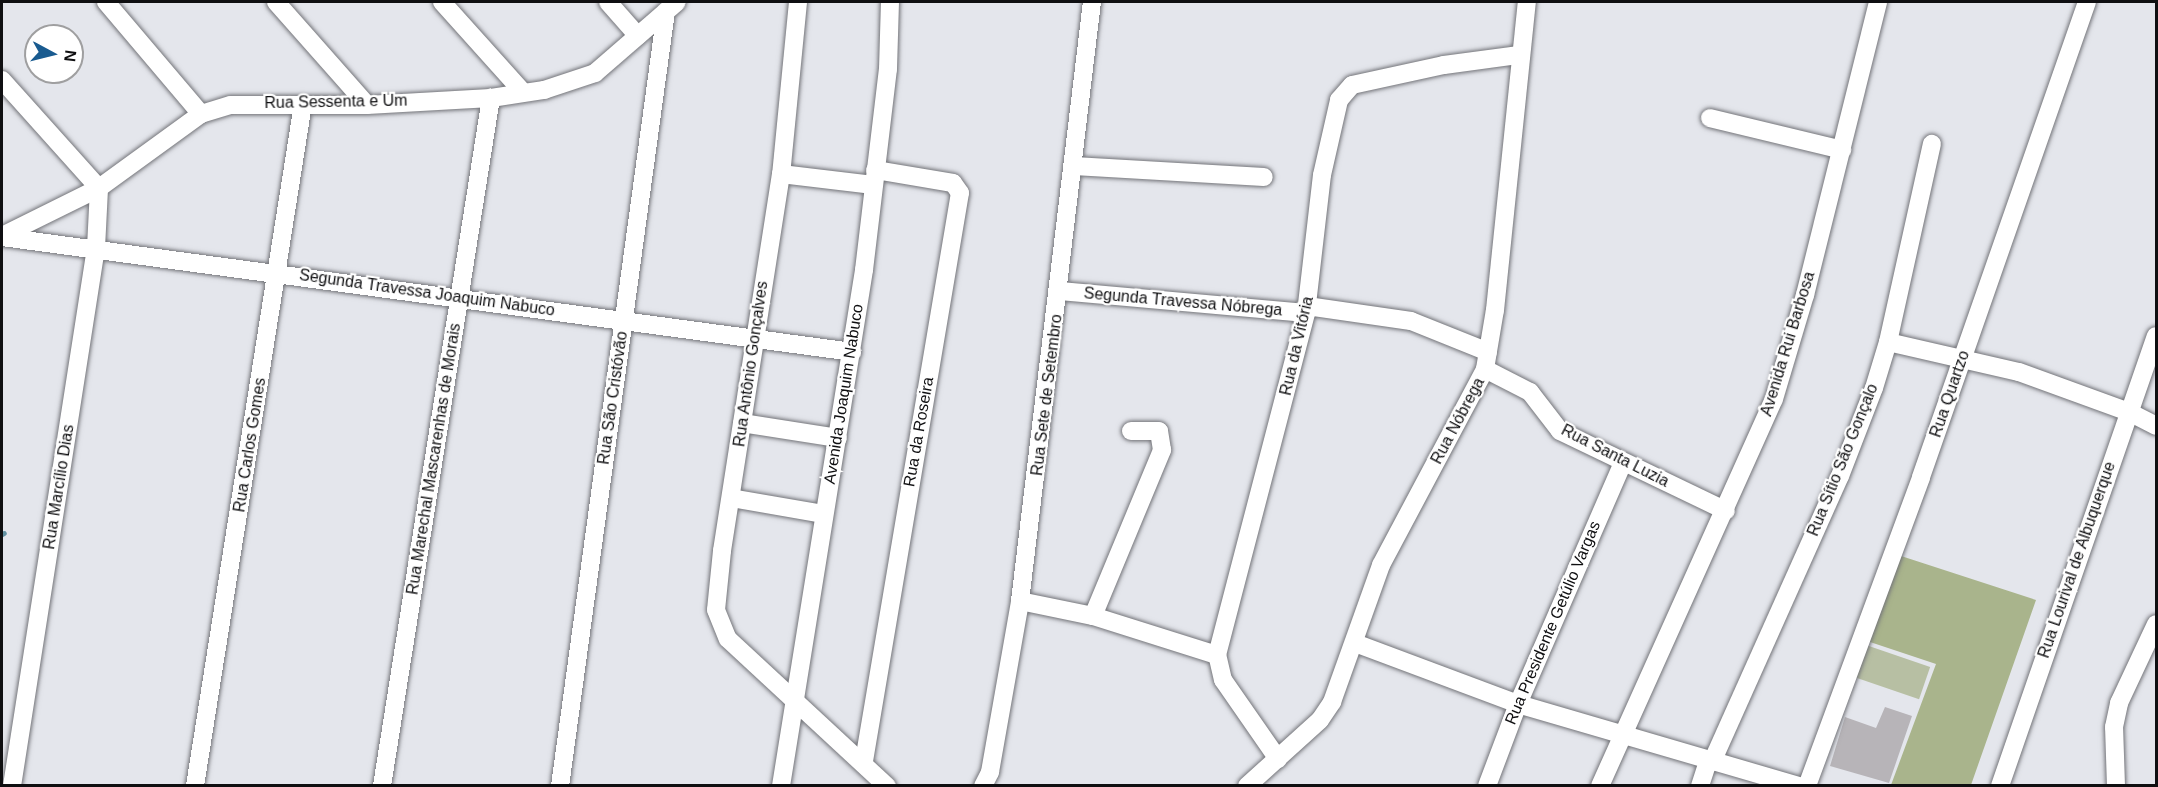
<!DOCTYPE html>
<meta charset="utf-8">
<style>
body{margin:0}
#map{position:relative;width:2158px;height:787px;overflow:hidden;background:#e4e6ec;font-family:Arial,sans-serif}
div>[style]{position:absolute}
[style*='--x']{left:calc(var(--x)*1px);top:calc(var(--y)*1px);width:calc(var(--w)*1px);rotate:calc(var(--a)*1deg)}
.green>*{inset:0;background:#b7bfa3;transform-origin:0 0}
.forest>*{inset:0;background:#a9b48c}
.stream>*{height:5px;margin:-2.5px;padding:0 2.5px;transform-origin:2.5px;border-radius:2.5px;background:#6291a2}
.building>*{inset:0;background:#b7b4b8}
.roads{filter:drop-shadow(0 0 2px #737479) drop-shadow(0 0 2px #737479)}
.minor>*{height:18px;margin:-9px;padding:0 9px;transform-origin:9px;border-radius:9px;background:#fff}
span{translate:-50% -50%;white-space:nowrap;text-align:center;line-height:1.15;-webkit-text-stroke:4.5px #fff;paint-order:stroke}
.street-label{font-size:16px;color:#0f0f11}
.frame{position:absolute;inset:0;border:3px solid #0f0f11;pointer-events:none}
.north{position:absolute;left:24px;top:24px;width:60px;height:60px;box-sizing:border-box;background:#fff;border:2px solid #9f9fa0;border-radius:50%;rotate:97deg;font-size:16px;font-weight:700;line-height:24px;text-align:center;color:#0f0f11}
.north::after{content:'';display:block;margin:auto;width:21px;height:27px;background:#195b90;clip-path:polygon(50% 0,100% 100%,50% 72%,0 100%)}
</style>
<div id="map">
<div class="green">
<i style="left:1863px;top:644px;width:71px;height:34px;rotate:19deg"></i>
</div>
<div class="forest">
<i style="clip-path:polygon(1898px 555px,2036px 600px,1971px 785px,1891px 785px,1936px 664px,1867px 641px)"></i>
</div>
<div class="stream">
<i style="--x:2;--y:534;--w:2;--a:-27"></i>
</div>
<div class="building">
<i style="clip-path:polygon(1885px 707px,1912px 716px,1889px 783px,1830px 766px,1845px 717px,1876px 728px)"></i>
</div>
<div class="roads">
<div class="minor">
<i style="--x:106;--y:2;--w:147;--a:49.7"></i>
<i style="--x:276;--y:2;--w:137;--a:48.5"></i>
<i style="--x:442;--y:2;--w:118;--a:48.1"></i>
<i style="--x:608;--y:2;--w:45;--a:48.6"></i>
<i style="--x:798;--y:2;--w:173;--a:95.6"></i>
<i style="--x:781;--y:174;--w:382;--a:98.9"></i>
<i style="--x:722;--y:551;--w:59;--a:95.8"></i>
<i style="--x:716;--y:610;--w:31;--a:68"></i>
<i style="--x:728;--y:639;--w:217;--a:42.8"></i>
<i style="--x:2;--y:80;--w:145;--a:48.1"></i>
<i style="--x:1710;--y:118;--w:136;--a:13.6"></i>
<i style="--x:1074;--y:166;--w:190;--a:3.3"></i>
<i style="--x:781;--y:174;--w:93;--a:6.8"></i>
<i style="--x:2;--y:236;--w:108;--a:-26.3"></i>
<i style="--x:99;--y:188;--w:126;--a:-36"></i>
<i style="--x:201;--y:114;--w:31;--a:-17"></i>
<i style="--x:231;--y:105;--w:136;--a:0"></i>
<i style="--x:367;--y:105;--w:124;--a:-3.2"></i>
<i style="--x:491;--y:98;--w:54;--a:-8.6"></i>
<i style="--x:544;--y:90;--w:54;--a:-18.4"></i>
<i style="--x:595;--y:73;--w:108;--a:-40.9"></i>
<i style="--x:2;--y:237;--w:858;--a:7.7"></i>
<i style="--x:1060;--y:291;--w:247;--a:5.1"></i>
<i style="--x:1307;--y:306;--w:105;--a:8.2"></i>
<i style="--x:1411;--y:321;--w:83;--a:21.9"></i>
<i style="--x:1888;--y:342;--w:134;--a:12.9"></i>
<i style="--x:2019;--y:372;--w:117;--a:20"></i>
<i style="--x:2129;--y:412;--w:30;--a:27"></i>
<i style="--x:1485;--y:369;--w:51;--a:27.1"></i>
<i style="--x:1530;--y:392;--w:49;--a:52.4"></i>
<i style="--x:1560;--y:431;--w:184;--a:25.7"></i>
<i style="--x:742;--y:423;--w:97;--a:8.9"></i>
<i style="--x:731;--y:498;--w:93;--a:9.9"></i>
<i style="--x:1020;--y:601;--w:75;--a:11.6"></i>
<i style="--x:1093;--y:616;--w:130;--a:17.5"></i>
<i style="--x:1093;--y:616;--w:180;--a:-67.4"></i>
<i style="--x:1162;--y:450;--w:19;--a:-99"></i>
<i style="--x:1159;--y:431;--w:28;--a:180"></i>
<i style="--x:1355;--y:643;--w:174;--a:20.5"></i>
<i style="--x:1518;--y:704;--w:293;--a:16.3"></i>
<i style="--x:1278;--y:759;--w:96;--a:-124.8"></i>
<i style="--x:1223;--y:680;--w:26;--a:-103"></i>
<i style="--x:1217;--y:655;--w:353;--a:-75.4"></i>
<i style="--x:1306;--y:313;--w:139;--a:-83.4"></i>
<i style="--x:1322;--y:175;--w:77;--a:-77.2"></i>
<i style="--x:1339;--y:100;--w:20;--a:-49"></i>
<i style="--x:1352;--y:85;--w:94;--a:-12.3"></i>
<i style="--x:1444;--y:65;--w:76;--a:-7.6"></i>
<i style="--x:864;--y:761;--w:576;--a:-80.41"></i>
<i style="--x:960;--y:193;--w:12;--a:-125"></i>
<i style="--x:953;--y:183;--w:79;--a:-170.5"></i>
<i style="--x:1712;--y:762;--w:313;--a:-65.9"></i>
<i style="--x:1840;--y:476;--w:94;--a:-68.9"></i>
<i style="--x:1874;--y:388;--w:48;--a:-73.1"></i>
<i style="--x:1888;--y:342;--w:203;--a:-77.5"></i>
<i style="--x:12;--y:786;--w:545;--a:-81.13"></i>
<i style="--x:96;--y:248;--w:60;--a:-87.1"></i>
<i style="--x:195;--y:786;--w:690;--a:-81"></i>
<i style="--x:382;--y:786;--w:697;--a:-81"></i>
<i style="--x:560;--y:786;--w:782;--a:-82.21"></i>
<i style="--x:781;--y:786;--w:523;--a:-80.86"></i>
<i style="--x:864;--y:270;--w:202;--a:-83.2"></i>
<i style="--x:888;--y:69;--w:67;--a:-88.3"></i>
<i style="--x:983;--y:786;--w:16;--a:-63"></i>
<i style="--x:990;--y:772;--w:174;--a:-80"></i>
<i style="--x:1020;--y:601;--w:603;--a:-83.15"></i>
<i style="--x:1247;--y:786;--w:98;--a:-42.1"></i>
<i style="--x:1320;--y:720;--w:22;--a:-56"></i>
<i style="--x:1332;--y:702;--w:145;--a:-70.3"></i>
<i style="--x:1381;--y:565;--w:222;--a:-62"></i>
<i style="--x:1485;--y:369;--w:60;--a:-80.4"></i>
<i style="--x:1495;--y:310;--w:310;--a:-84.1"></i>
<i style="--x:1487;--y:786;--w:88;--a:-69.3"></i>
<i style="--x:1518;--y:704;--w:263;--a:-66.5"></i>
<i style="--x:1600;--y:786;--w:424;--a:-65.8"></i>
<i style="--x:1774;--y:399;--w:109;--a:-73.4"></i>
<i style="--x:1805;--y:295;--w:302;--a:-76"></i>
<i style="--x:1700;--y:786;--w:26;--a:-72"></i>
<i style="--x:1807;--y:786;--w:329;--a:-69.7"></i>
<i style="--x:1921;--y:477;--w:503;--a:-70.74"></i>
<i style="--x:2000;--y:786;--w:476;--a:-70.9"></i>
<i style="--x:2116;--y:786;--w:59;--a:-91.9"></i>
<i style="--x:2114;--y:727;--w:25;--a:-78"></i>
<i style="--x:2119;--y:703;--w:87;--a:-64.9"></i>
</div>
</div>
<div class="street-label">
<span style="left:336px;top:102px;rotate:-1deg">Rua Sessenta e Um</span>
<span style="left:427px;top:293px;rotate:8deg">Segunda Travessa Joaquim Nabuco</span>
<span style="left:1183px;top:302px;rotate:5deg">Segunda Travessa Nóbrega</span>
<span style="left:1788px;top:344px;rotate:-73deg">Avenida Rui Barbosa</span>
<span style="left:1297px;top:346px;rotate:-77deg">Rua da Vitória</span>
<span style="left:751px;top:364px;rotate:-82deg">Rua Antônio Gonçalves</span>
<span style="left:844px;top:394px;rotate:-81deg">Avenida Joaquim Nabuco</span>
<span style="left:1950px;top:394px;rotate:-71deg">Rua Quartzo</span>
<span style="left:1047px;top:395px;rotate:-83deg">Rua Sete de Setembro</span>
<span style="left:613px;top:398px;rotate:-82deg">Rua São Cristóvão</span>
<span style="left:1458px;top:421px;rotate:-62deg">Rua Nóbrega</span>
<span style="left:919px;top:432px;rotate:-80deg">Rua da Roseira</span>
<span style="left:250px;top:445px;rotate:-81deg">Rua Carlos Gomes</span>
<span style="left:1615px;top:456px;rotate:27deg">Rua Santa Luzia</span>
<span style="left:434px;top:459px;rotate:-81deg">Rua Marechal Mascarenhas de Morais</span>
<span style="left:1843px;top:460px;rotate:-68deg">Rua Sítio São Gonçalo</span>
<span style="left:59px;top:487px;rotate:-81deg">Rua Marcílio Dias</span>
<span style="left:2077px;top:560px;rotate:-71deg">Rua Lourival de Albuquerque</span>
<span style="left:1553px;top:623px;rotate:-67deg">Rua Presidente Getúlio Vargas</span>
</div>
<div class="frame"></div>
<div class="north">N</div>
</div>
